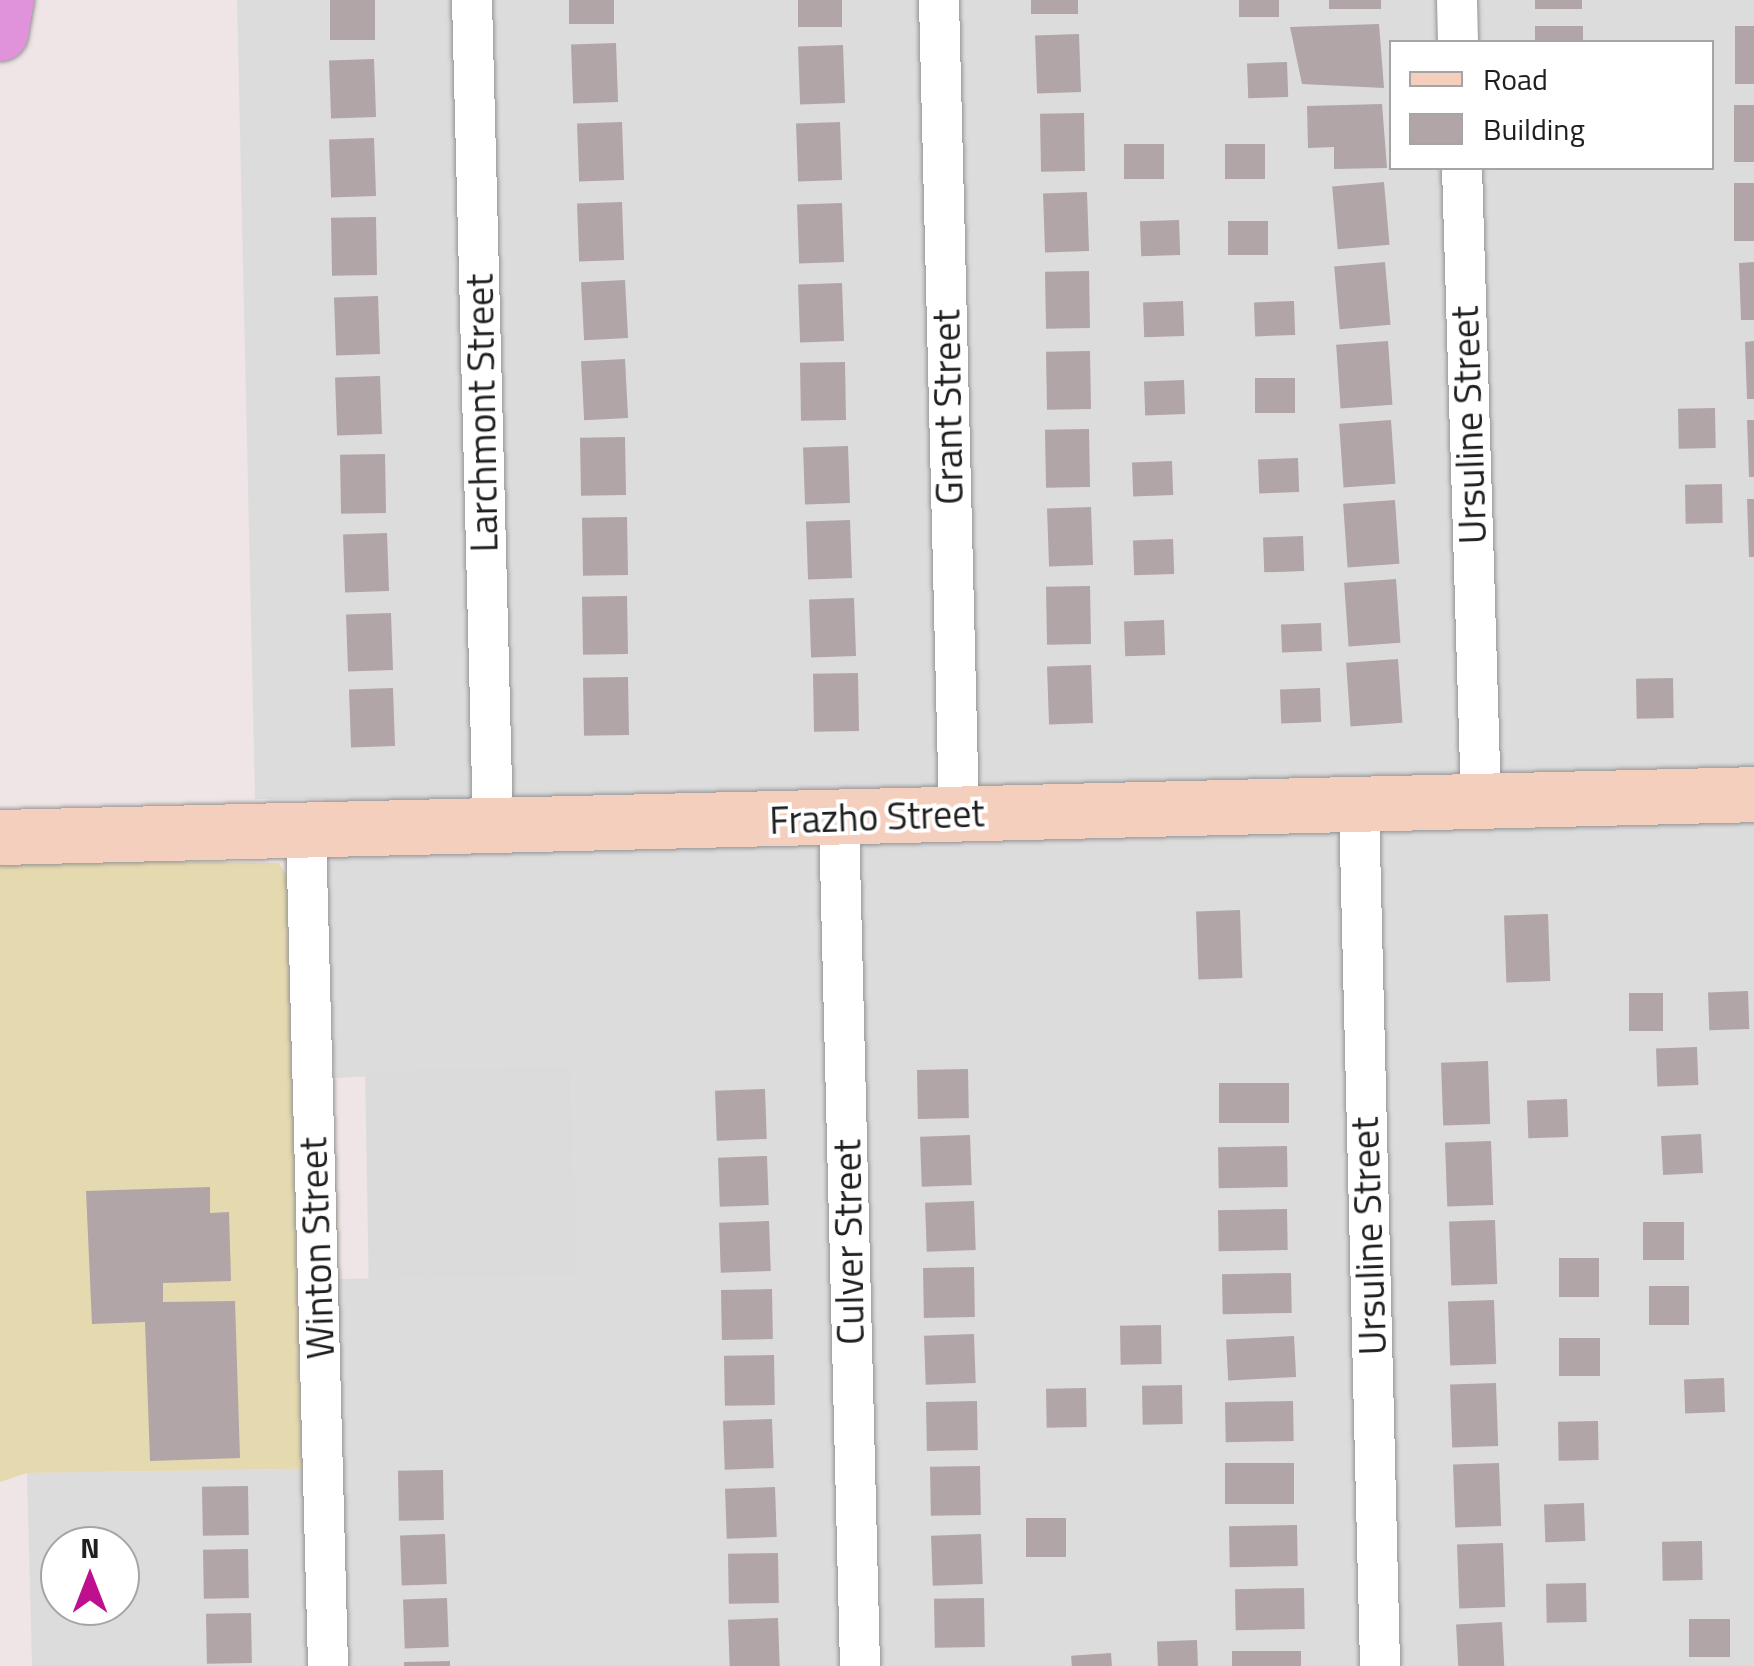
<!DOCTYPE html>
<style>
body{margin:0}
#map{position:relative;width:1754px;height:1666px;overflow:hidden;background:#efe5e6;font-family:"Titillium Web",sans-serif}
div>[style]{position:absolute}
[style*='--x']{left:calc(var(--x)*1px);top:calc(var(--y)*1px);width:calc(var(--w)*1px);rotate:calc(var(--a)*1deg)}
.residential>*{inset:0;background:#dddcdc}
.grass>*{inset:0;background:#e5d9af}
.parking>*{inset:0;background:#dbdbdb;transform-origin:0 0}
.building>*{inset:0;background:#b1a5a8;transform-origin:0 0}
.roads{filter:drop-shadow(0 0 2px #939393) drop-shadow(0 0 2px #939393)}
.street>*{height:40px;margin:-20px;padding:0 20px;transform-origin:20px;border-radius:20px;background:#fff}
.secondary>*{height:55px;margin:-27.5px;padding:0 27.5px;transform-origin:27.5px;border-radius:27.5px;background:#f5cfbd}
.highway>*{height:55px;margin:-27.5px;padding:0 27.5px;transform-origin:27.5px;border-radius:27.5px;background:#e093da}
span{translate:-50% -50%;white-space:nowrap;text-align:center;line-height:1.15;-webkit-text-stroke:8px #fff;paint-order:stroke}
.street-label{font-size:38px;color:#1f1f1f}
.legend{position:absolute;left:1389px;top:40px;width:325px;height:130px;box-sizing:border-box;background:#fff;border:2px solid #a5a5a5;margin:0;padding:12px 18px;list-style:none;font-size:30px;color:#1f1f1f}
.legend li{display:flex;align-items:center;gap:20px;height:50px}
.legend b{width:50px;border:2px solid #a5a5a5}
.north{position:absolute;left:40px;top:1526px;width:100px;height:100px;box-sizing:border-box;background:#fff;border:2px solid #a5a5a5;border-radius:50%;rotate:0deg;font-size:28px;font-weight:700;line-height:40px;text-align:center;color:#1f1f1f}
.north::after{content:'';display:block;margin:auto;width:35px;height:45px;background:#be0f8e;clip-path:polygon(50% 0,100% 100%,50% 72%,0 100%)}
</style>
<div id="map">
<div class="residential">
<i style="clip-path:polygon(evenodd,237px 0,1754px 0,1754px 1666px,32px 1666px,27px 1473px,343px 1468px,338px 1279px,575px 1274px,572px 1067px,334px 1078px,325px 799px,255px 799px,237px 0,1392px 42px,1712px 42px,1712px 168px,1392px 168px,1392px 42px,237px 0,60px 1546px,120px 1546px,120px 1606px,60px 1606px,60px 1546px)"></i>
</div>
<div class="grass">
<i style="clip-path:polygon(0 859px,279px 863px,287px 876px,294px 1139px,335px 1150px,343px 1468px,27px 1473px,0 1482px)"></i>
</div>
<div class="parking">
<i style="left:572px;top:1067px;width:208px;height:207px;rotate:89deg"></i>
</div>
<div class="building">
<i style="left:330px;top:0;width:45px;height:40px"></i>
<i style="left:569px;top:0;width:45px;height:24px"></i>
<i style="left:798px;top:0;width:44px;height:27px"></i>
<i style="left:1031px;top:0;width:47px;height:14px"></i>
<i style="left:1239px;top:0;width:40px;height:17px"></i>
<i style="left:1329px;top:0;width:52px;height:9px"></i>
<i style="left:1535px;top:0;width:47px;height:9px"></i>
<i style="clip-path:polygon(1379px 24px,1384px 88px,1302px 84px,1290px 27px)"></i>
<i style="left:1583px;top:26px;width:16px;height:48px;rotate:90deg"></i>
<i style="left:1754px;top:26px;width:58px;height:19px;rotate:90deg"></i>
<i style="left:1079px;top:34px;width:58px;height:44px;rotate:88deg"></i>
<i style="left:616px;top:43px;width:59px;height:45px;rotate:88deg"></i>
<i style="left:843px;top:45px;width:58px;height:45px;rotate:88deg"></i>
<i style="left:374px;top:59px;width:58px;height:45px;rotate:88deg"></i>
<i style="left:1287px;top:62px;width:35px;height:40px;rotate:88deg"></i>
<i style="clip-path:polygon(1382px 104px,1387px 168px,1334px 169px,1334px 147px,1308px 148px,1307px 106px)"></i>
<i style="left:1754px;top:105px;width:57px;height:20px;rotate:90deg"></i>
<i style="left:1084px;top:113px;width:58px;height:44px;rotate:89deg"></i>
<i style="left:622px;top:122px;width:58px;height:45px;rotate:88deg"></i>
<i style="left:840px;top:122px;width:58px;height:44px;rotate:88deg"></i>
<i style="left:374px;top:138px;width:58px;height:45px;rotate:88deg"></i>
<i style="left:1124px;top:144px;width:40px;height:35px"></i>
<i style="left:1225px;top:144px;width:40px;height:35px"></i>
<i style="left:1384px;top:182px;width:63px;height:52px;rotate:85deg"></i>
<i style="left:1734px;top:183px;width:20px;height:58px"></i>
<i style="left:1087px;top:192px;width:59px;height:44px;rotate:88deg"></i>
<i style="left:622px;top:202px;width:58px;height:45px;rotate:88deg"></i>
<i style="left:842px;top:203px;width:59px;height:45px;rotate:88deg"></i>
<i style="left:376px;top:217px;width:58px;height:45px;rotate:89deg"></i>
<i style="left:1179px;top:220px;width:35px;height:39px;rotate:88deg"></i>
<i style="left:1268px;top:221px;width:34px;height:40px;rotate:90deg"></i>
<i style="left:1385px;top:262px;width:63px;height:51px;rotate:85deg"></i>
<i style="clip-path:polygon(1754px 262px,1754px 320px,1741px 320px,1739px 263px)"></i>
<i style="left:1089px;top:271px;width:57px;height:44px;rotate:89deg"></i>
<i style="left:625px;top:280px;width:58px;height:44px;rotate:87deg"></i>
<i style="left:842px;top:283px;width:58px;height:44px;rotate:88deg"></i>
<i style="left:378px;top:296px;width:58px;height:44px;rotate:88deg"></i>
<i style="left:1183px;top:301px;width:35px;height:40px;rotate:88deg"></i>
<i style="left:1294px;top:301px;width:34px;height:40px;rotate:88deg"></i>
<i style="left:1388px;top:341px;width:64px;height:52px;rotate:86deg"></i>
<i style="clip-path:polygon(1754px 341px,1754px 399px,1747px 399px,1745px 342px)"></i>
<i style="left:1090px;top:351px;width:58px;height:44px;rotate:89deg"></i>
<i style="left:625px;top:359px;width:59px;height:44px;rotate:87deg"></i>
<i style="left:845px;top:362px;width:58px;height:45px;rotate:89deg"></i>
<i style="left:380px;top:376px;width:58px;height:45px;rotate:88deg"></i>
<i style="left:1255px;top:378px;width:40px;height:35px"></i>
<i style="left:1184px;top:380px;width:34px;height:40px;rotate:88deg"></i>
<i style="left:1715px;top:408px;width:40px;height:37px;rotate:89deg"></i>
<i style="left:1391px;top:420px;width:64px;height:52px;rotate:86deg"></i>
<i style="clip-path:polygon(1747px 420px,1754px 420px,1754px 477px,1749px 477px)"></i>
<i style="left:1089px;top:429px;width:58px;height:44px;rotate:89deg"></i>
<i style="left:625px;top:437px;width:58px;height:45px;rotate:89deg"></i>
<i style="left:848px;top:446px;width:57px;height:45px;rotate:88deg"></i>
<i style="left:385px;top:454px;width:59px;height:45px;rotate:89deg"></i>
<i style="left:1298px;top:458px;width:34px;height:40px;rotate:88deg"></i>
<i style="left:1172px;top:461px;width:34px;height:40px;rotate:88deg"></i>
<i style="left:1722px;top:484px;width:39px;height:37px;rotate:89deg"></i>
<i style="clip-path:polygon(1747px 499px,1754px 499px,1754px 557px,1749px 557px)"></i>
<i style="left:1395px;top:500px;width:64px;height:52px;rotate:86deg"></i>
<i style="left:1091px;top:507px;width:58px;height:44px;rotate:88deg"></i>
<i style="left:627px;top:517px;width:58px;height:45px;rotate:89deg"></i>
<i style="left:850px;top:520px;width:58px;height:44px;rotate:88deg"></i>
<i style="left:387px;top:533px;width:58px;height:44px;rotate:88deg"></i>
<i style="left:1303px;top:536px;width:35px;height:40px;rotate:88deg"></i>
<i style="left:1173px;top:539px;width:35px;height:40px;rotate:88deg"></i>
<i style="left:1396px;top:579px;width:64px;height:52px;rotate:86deg"></i>
<i style="left:1090px;top:586px;width:58px;height:44px;rotate:89deg"></i>
<i style="left:627px;top:596px;width:58px;height:45px;rotate:89deg"></i>
<i style="left:854px;top:598px;width:58px;height:45px;rotate:88deg"></i>
<i style="left:391px;top:613px;width:57px;height:45px;rotate:88deg"></i>
<i style="left:1164px;top:620px;width:35px;height:40px;rotate:88deg"></i>
<i style="left:1321px;top:623px;width:28px;height:40px;rotate:88deg"></i>
<i style="left:1398px;top:659px;width:64px;height:52px;rotate:86deg"></i>
<i style="left:1091px;top:665px;width:58px;height:44px;rotate:88deg"></i>
<i style="left:858px;top:673px;width:58px;height:45px;rotate:89deg"></i>
<i style="left:628px;top:677px;width:58px;height:45px;rotate:89deg"></i>
<i style="left:1673px;top:678px;width:40px;height:37px;rotate:89deg"></i>
<i style="left:393px;top:688px;width:58px;height:44px;rotate:88deg"></i>
<i style="left:1320px;top:688px;width:34px;height:40px;rotate:88deg"></i>
<i style="left:1240px;top:910px;width:68px;height:44px;rotate:88deg"></i>
<i style="left:1548px;top:914px;width:67px;height:44px;rotate:88deg"></i>
<i style="left:1748px;top:991px;width:38px;height:40px;rotate:88deg"></i>
<i style="left:1629px;top:993px;width:34px;height:38px"></i>
<i style="left:1697px;top:1047px;width:38px;height:41px;rotate:88deg"></i>
<i style="left:1488px;top:1061px;width:63px;height:47px;rotate:88deg"></i>
<i style="left:968px;top:1069px;width:49px;height:51px;rotate:89deg"></i>
<i style="left:1289px;top:1083px;width:40px;height:70px;rotate:90deg"></i>
<i style="left:765px;top:1089px;width:50px;height:50px;rotate:88deg"></i>
<i style="left:1567px;top:1099px;width:38px;height:40px;rotate:88deg"></i>
<i style="left:1701px;top:1134px;width:39px;height:40px;rotate:87deg"></i>
<i style="left:970px;top:1135px;width:50px;height:50px;rotate:88deg"></i>
<i style="left:1491px;top:1141px;width:64px;height:46px;rotate:88deg"></i>
<i style="left:1287px;top:1146px;width:41px;height:69px;rotate:89deg"></i>
<i style="left:767px;top:1156px;width:49px;height:49px;rotate:88deg"></i>
<i style="clip-path:polygon(210px 1187px,210px 1213px,229px 1212px,231px 1281px,163px 1283px,163px 1302px,235px 1301px,240px 1458px,150px 1461px,145px 1322px,92px 1324px,86px 1191px)"></i>
<i style="left:974px;top:1201px;width:49px;height:49px;rotate:88deg"></i>
<i style="left:1287px;top:1209px;width:41px;height:69px;rotate:89deg"></i>
<i style="left:1495px;top:1220px;width:64px;height:46px;rotate:88deg"></i>
<i style="left:769px;top:1221px;width:50px;height:50px;rotate:88deg"></i>
<i style="left:1684px;top:1222px;width:38px;height:41px;rotate:90deg"></i>
<i style="left:1559px;top:1258px;width:40px;height:39px"></i>
<i style="left:974px;top:1267px;width:50px;height:51px;rotate:89deg"></i>
<i style="left:1291px;top:1273px;width:40px;height:69px;rotate:89deg"></i>
<i style="left:1649px;top:1286px;width:40px;height:39px"></i>
<i style="left:772px;top:1289px;width:50px;height:51px;rotate:89deg"></i>
<i style="left:1494px;top:1300px;width:64px;height:46px;rotate:88deg"></i>
<i style="left:1161px;top:1325px;width:39px;height:41px;rotate:89deg"></i>
<i style="left:974px;top:1334px;width:49px;height:50px;rotate:88deg"></i>
<i style="left:1294px;top:1336px;width:41px;height:68px;rotate:87deg"></i>
<i style="left:1600px;top:1338px;width:38px;height:41px;rotate:90deg"></i>
<i style="left:774px;top:1355px;width:50px;height:50px;rotate:89deg"></i>
<i style="left:1724px;top:1378px;width:34px;height:40px;rotate:88deg"></i>
<i style="left:1496px;top:1383px;width:63px;height:46px;rotate:88deg"></i>
<i style="left:1182px;top:1385px;width:39px;height:40px;rotate:89deg"></i>
<i style="left:1086px;top:1388px;width:39px;height:40px;rotate:89deg"></i>
<i style="left:977px;top:1401px;width:49px;height:51px;rotate:89deg"></i>
<i style="left:1293px;top:1401px;width:40px;height:68px;rotate:89deg"></i>
<i style="left:772px;top:1419px;width:49px;height:49px;rotate:88deg"></i>
<i style="left:1598px;top:1421px;width:39px;height:40px;rotate:89deg"></i>
<i style="left:1294px;top:1463px;width:41px;height:69px;rotate:90deg"></i>
<i style="left:1499px;top:1463px;width:63px;height:46px;rotate:88deg"></i>
<i style="left:980px;top:1466px;width:49px;height:50px;rotate:89deg"></i>
<i style="left:443px;top:1470px;width:50px;height:45px;rotate:89deg"></i>
<i style="left:248px;top:1486px;width:49px;height:46px;rotate:89deg"></i>
<i style="left:775px;top:1487px;width:50px;height:50px;rotate:88deg"></i>
<i style="left:1584px;top:1503px;width:38px;height:40px;rotate:88deg"></i>
<i style="left:1026px;top:1518px;width:40px;height:39px"></i>
<i style="left:1297px;top:1525px;width:41px;height:68px;rotate:89deg"></i>
<i style="left:445px;top:1534px;width:50px;height:45px;rotate:88deg"></i>
<i style="left:981px;top:1534px;width:50px;height:50px;rotate:88deg"></i>
<i style="left:1702px;top:1541px;width:39px;height:40px;rotate:89deg"></i>
<i style="left:1503px;top:1543px;width:64px;height:46px;rotate:88deg"></i>
<i style="left:248px;top:1549px;width:49px;height:45px;rotate:89deg"></i>
<i style="left:778px;top:1553px;width:50px;height:50px;rotate:89deg"></i>
<i style="left:1586px;top:1583px;width:39px;height:40px;rotate:89deg"></i>
<i style="left:1304px;top:1588px;width:41px;height:69px;rotate:89deg"></i>
<i style="left:447px;top:1598px;width:49px;height:44px;rotate:88deg"></i>
<i style="left:984px;top:1598px;width:49px;height:50px;rotate:89deg"></i>
<i style="left:251px;top:1613px;width:50px;height:45px;rotate:89deg"></i>
<i style="left:778px;top:1618px;width:48px;height:50px;rotate:88deg"></i>
<i style="left:1730px;top:1619px;width:38px;height:41px;rotate:90deg"></i>
<i style="left:1502px;top:1622px;width:44px;height:46px;rotate:87deg"></i>
<i style="left:1197px;top:1640px;width:26px;height:40px;rotate:88deg"></i>
<i style="left:1301px;top:1651px;width:15px;height:69px;rotate:90deg"></i>
<i style="left:1111px;top:1653px;width:13px;height:40px;rotate:86deg"></i>
<i style="clip-path:polygon(450px 1661px,450px 1666px,404px 1666px,404px 1662px)"></i>
</div>
<div class="roads">
<div class="street">
<i style="--x:472;--y:0;--w:826;--a:88.54"></i>
<i style="--x:939;--y:0;--w:815;--a:88.59"></i>
<i style="--x:1457;--y:0;--w:42;--a:88.6"></i>
<i style="--x:1462;--y:168;--w:634;--a:88.28"></i>
<i style="--x:1359;--y:805;--w:861;--a:88.6"></i>
<i style="--x:839;--y:819;--w:847;--a:88.58"></i>
<i style="--x:306;--y:831;--w:835;--a:88.49"></i>
</div>
<div class="secondary">
<i style="--x:0;--y:837;--w:1755;--a:-1.4"></i>
</div>
<div class="highway">
<i style="--x:0;--y:33;--w:34;--a:-80"></i>
</div>
</div>
<div class="street-label">
<span style="left:948px;top:407px;rotate:-91deg">Grant Street</span>
<span style="left:482px;top:413px;rotate:-91deg">Larchmont Street</span>
<span style="left:1469px;top:425px;rotate:-92deg">Ursuline Street</span>
<span style="left:877px;top:817px;rotate:-2deg">Frazho Street</span>
<span style="left:1369px;top:1236px;rotate:-92deg">Ursuline Street</span>
<span style="left:849px;top:1242px;rotate:-91deg">Culver Street</span>
<span style="left:317px;top:1248px;rotate:-92deg">Winton Street</span>
</div>
<ul class="legend">
<li><b style="height:12px;background:#f5cfbd"></b>Road</li>
<li><b style="height:28px;background:#b1a5a8"></b>Building</li>
</ul>
<div class="north">N</div>
</div>
